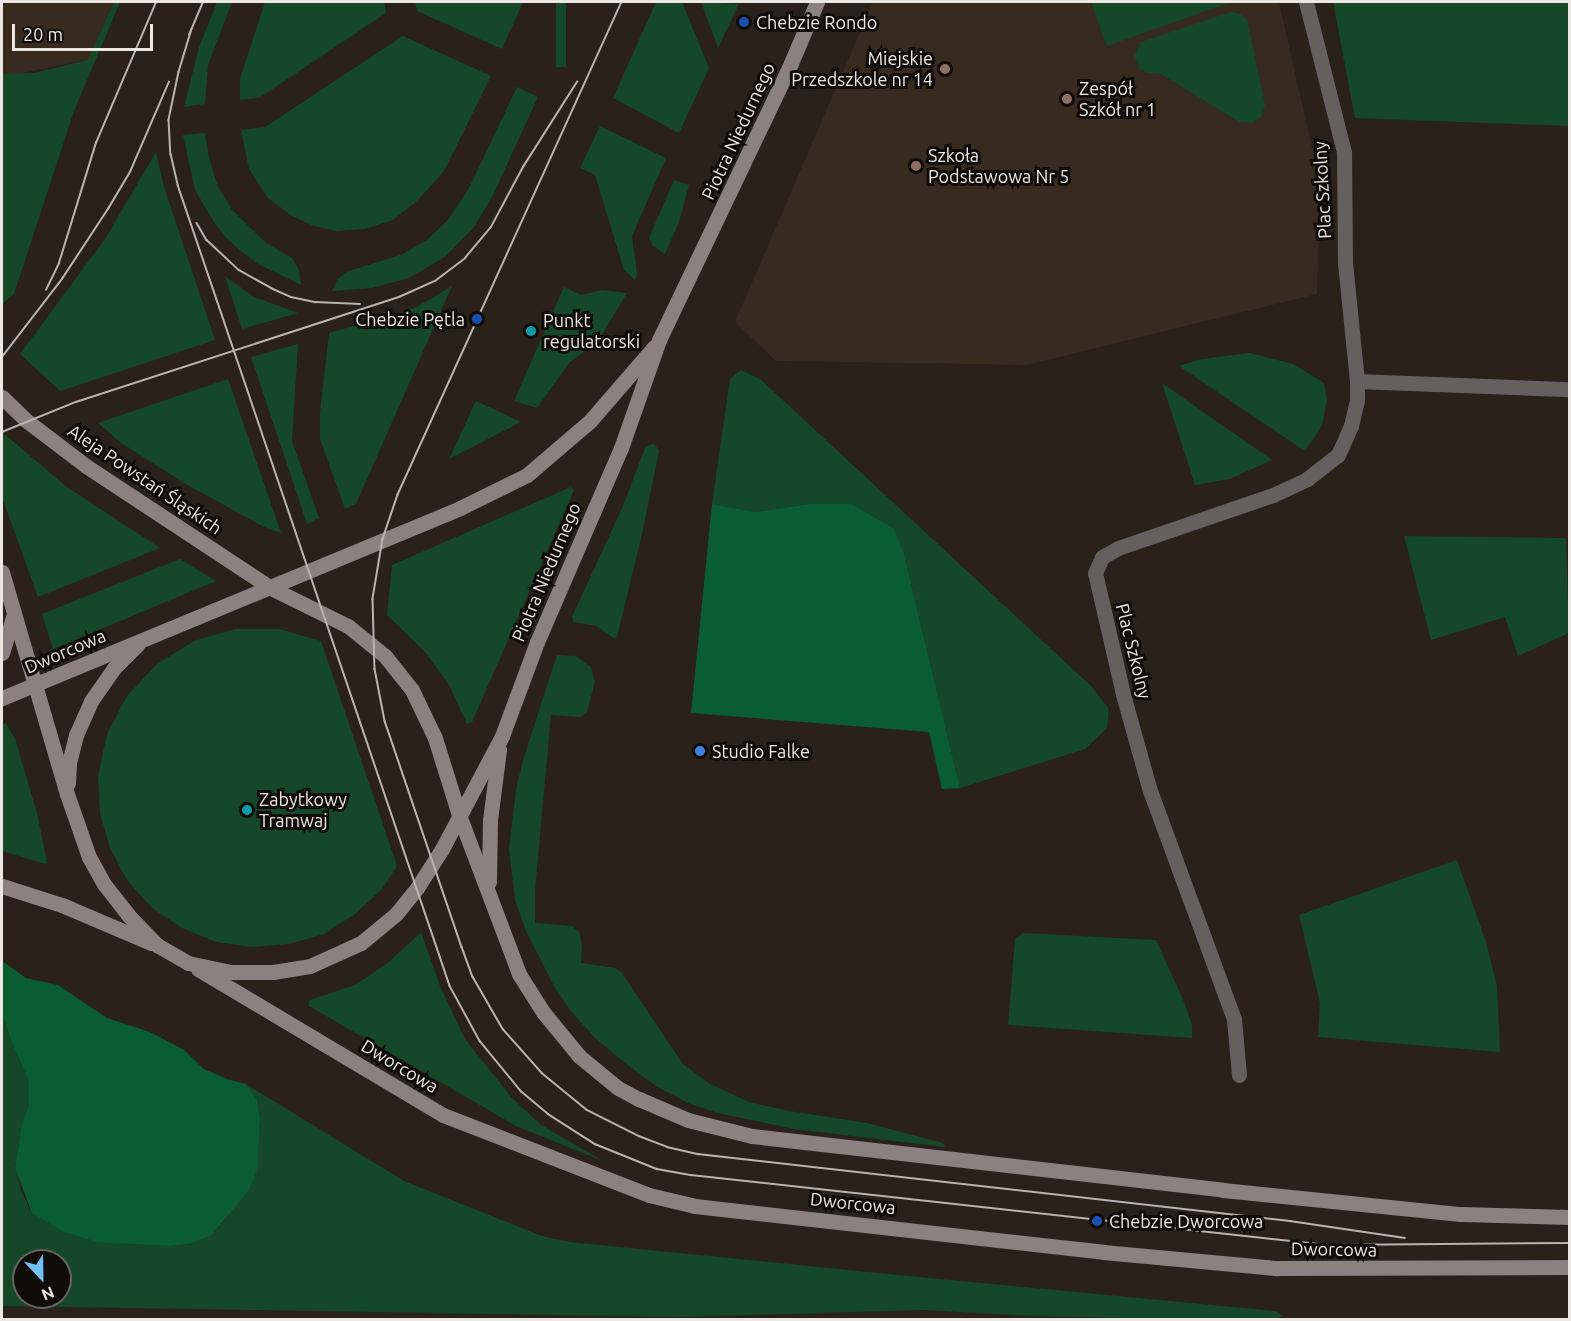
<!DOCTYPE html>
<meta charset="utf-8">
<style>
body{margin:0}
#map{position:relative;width:1571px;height:1321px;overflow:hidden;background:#2a211b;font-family:Ubuntu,sans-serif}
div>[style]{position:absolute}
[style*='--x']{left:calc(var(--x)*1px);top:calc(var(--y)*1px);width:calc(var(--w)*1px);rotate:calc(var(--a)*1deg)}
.built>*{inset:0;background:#372a1f}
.green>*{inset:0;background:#144828;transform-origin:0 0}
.forest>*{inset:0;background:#0a5d30}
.minor>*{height:15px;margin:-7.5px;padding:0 7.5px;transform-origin:7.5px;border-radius:7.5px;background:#655f5f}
.secondary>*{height:15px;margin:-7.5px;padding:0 7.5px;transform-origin:7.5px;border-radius:7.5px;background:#8b8180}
.tram>*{height:1.5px;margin:-0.75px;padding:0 0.75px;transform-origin:0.75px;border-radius:0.75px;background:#bab3af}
.dots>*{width:16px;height:16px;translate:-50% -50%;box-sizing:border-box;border:3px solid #0f0c09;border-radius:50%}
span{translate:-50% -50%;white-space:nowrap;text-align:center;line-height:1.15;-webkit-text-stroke:6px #0f0c09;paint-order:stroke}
.poi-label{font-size:18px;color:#ede7e3}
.left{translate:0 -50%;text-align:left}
.right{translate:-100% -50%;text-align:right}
.street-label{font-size:18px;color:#ede7e3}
.frame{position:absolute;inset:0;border:3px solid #ede7e3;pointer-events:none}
.north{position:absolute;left:12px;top:1249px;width:60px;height:60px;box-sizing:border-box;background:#0f0c09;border:2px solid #686460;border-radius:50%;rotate:158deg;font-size:16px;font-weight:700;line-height:24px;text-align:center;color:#ede7e3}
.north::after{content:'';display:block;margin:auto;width:21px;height:27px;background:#72c1f5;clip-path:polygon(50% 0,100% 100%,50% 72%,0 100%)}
.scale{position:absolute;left:12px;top:24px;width:141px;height:27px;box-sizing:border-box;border:3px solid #ede7e3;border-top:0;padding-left:8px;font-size:18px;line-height:21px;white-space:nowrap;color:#ede7e3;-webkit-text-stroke:4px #0f0c09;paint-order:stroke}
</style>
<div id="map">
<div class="built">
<i style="clip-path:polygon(2px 2px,114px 2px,88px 60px,17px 74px,2px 74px)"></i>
<i style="clip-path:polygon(873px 2px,1279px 2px,1320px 183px,1317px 294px,1026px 365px,776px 361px,735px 322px)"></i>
</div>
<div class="green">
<i style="clip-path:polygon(114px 2px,120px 2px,74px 111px,14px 294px,2px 304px,2px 74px,34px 73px,88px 60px)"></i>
<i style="clip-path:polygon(217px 2px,232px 2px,208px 65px,205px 104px,184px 107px,199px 47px)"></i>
<i style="clip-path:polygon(265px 2px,384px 2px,386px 13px,259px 98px,240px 100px,240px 79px)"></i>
<i style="clip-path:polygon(415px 2px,523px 2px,502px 49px,417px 11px)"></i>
<i style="left:556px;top:2px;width:10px;height:65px"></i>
<i style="clip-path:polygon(656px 2px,682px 2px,709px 68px,679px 133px,613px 98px)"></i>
<i style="clip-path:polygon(701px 2px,739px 4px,718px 48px)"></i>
<i style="clip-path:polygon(1091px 2px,1231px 2px,1107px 46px)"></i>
<i style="clip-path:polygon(1333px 2px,1569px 2px,1569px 126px,1355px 118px)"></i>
<i style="clip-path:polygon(1231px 12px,1240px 14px,1247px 19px,1265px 105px,1261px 117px,1252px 123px,1239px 122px,1161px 74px,1147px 73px,1140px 69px,1134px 56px,1141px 42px)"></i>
<i style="clip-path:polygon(403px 36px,491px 76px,444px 171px,419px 199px,393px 220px,365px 229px,336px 231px,314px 226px,292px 216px,268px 198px,249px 169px,241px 130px,265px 127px)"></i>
<i style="clip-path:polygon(517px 87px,538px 97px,493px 195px,474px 227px,446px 256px,409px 278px,372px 288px,332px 291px,337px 280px,346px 272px,403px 254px,427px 240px,448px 220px,469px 188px)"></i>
<i style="clip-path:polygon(600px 126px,666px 158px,632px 236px,637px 274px,635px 280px,624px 270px,595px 175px,580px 168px)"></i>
<i style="clip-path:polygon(205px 133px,209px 158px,218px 187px,232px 210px,266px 243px,292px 258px,299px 270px,301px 285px,256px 263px,228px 240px,215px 224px,195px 190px,183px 135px)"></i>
<i style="clip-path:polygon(156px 152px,164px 187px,215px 340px,60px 391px,20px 354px,105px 239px)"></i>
<i style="clip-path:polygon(674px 180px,689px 185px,679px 222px,665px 254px,653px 246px,649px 238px)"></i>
<i style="clip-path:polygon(225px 276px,254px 297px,298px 313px,242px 329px)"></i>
<i style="clip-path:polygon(452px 286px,356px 504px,345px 509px,320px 439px,320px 412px,329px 333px,415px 308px)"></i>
<i style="clip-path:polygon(564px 287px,581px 295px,602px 290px,627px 293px,598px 341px,569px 363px,537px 408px,514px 401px)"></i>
<i style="clip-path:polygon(298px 344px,292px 441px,319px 518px,307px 524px,251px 357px)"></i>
<i style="clip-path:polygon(1250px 353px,1293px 364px,1324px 383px,1327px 400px,1322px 426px,1305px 451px,1179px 366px,1201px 359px)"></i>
<i style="clip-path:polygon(741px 370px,760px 379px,1091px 686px,1109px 709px,1107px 728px,1085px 749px,960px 788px,904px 554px,809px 504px,756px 512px,712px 504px,730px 379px)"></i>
<i style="clip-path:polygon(228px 379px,281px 533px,266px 528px,184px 483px,120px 442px,98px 423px)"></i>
<i style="clip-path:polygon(1162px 383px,1272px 460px,1230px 479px,1195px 485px)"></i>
<i style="clip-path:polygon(476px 401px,521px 422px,449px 459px)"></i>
<i style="clip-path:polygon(2px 432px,67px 487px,160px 548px,38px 597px,2px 497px)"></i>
<i style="clip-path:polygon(654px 444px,659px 450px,658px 456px,642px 534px,617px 637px,614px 638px,596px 626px,574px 622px,572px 617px,623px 506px,643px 453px,646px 446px)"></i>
<i style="clip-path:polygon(571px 487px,574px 490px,472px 722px,467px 724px,449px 685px,426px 653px,387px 615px,392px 565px)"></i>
<i style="clip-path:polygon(1404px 536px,1566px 538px,1569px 633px,1518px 656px,1505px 617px,1431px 640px)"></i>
<i style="clip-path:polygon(180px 559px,216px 581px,53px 649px,42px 614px)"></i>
<i style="clip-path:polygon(235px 629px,279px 629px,321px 641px,397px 866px,382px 889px,355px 914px,324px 934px,289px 944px,252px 947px,216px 942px,182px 928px,152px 908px,127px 880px,110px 848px,100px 813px,98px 776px,107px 734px,127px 696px,157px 664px,194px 641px)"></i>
<i style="clip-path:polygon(557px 655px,575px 656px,591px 667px,595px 682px,587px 712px,580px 717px,551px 715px,535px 890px,535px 923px,572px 926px,579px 932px,582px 944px,581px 963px,615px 968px,622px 973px,683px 1064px,710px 1084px,749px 1102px,789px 1111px,867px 1123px,943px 1143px,945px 1147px,794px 1129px,718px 1113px,688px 1103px,656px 1086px,625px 1063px,595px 1038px,570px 1010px,554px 986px,526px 931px,515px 900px,509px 849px,516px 789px,524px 757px)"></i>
<i style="clip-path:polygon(6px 723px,15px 739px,37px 813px,47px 862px,45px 864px,2px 851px,2px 725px)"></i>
<i style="clip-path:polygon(1457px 860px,1486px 942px,1497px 986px,1500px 1052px,1318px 1037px,1320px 1003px,1299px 915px)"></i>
<i style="clip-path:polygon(421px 932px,440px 986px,465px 1039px,512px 1098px,541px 1125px,603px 1161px,516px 1126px,309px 1006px,309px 1001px,313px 999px,355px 985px,388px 963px)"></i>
<i style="clip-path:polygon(1023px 933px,1156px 940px,1184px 1002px,1192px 1025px,1192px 1038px,1008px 1025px,1015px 939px)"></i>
<i style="clip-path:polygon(evenodd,2px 1017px,6px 1023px,11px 1041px,29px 1081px,29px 1104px,22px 1123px,15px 1168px,21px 1191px,32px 1213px,98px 1241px,170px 1246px,189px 1244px,211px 1236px,224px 1221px,258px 1167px,260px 1119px,257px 1100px,246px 1084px,404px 1181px,542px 1236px,570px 1242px,898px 1275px,1275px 1311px,1284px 1316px,1274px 1319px,1169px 1319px,1033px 1316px,923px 1310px,680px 1317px,2px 1306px,2px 1017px,24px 1261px,60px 1261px,60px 1297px,24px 1297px,24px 1261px)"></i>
</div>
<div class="forest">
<i style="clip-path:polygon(712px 504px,756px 512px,809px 504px,851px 504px,894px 529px,904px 554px,960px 788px,942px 789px,929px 732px,691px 713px)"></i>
<i style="clip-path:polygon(2px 961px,26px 978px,58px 985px,107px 1018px,150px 1032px,184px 1050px,204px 1069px,227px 1079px,246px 1084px,257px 1100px,260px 1119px,258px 1167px,249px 1190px,211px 1236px,189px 1244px,170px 1246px,98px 1242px,64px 1232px,32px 1213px,15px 1168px,22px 1123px,29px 1104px,29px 1081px,11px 1041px,6px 1023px,2px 1017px)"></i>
</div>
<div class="minor">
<i style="--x:1357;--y:381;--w:213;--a:2.2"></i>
<i style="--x:1239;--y:1075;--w:56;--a:-95.1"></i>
<i style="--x:1234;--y:1019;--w:243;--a:-110.2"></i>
<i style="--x:1150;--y:791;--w:101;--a:-105.6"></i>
<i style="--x:1123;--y:694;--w:124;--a:-103"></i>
<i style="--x:1095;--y:573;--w:17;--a:-66"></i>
<i style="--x:1102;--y:557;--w:18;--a:-29"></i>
<i style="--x:1118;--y:548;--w:164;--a:-18.9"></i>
<i style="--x:1273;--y:495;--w:38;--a:-25"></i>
<i style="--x:1307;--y:479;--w:39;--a:-38"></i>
<i style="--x:1338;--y:455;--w:32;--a:-66"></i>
<i style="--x:1351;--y:426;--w:27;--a:-77"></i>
<i style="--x:1357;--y:400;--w:19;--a:-90"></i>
<i style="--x:1357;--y:381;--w:119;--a:-95.8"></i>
<i style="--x:1345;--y:263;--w:111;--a:-90.5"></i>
<i style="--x:1344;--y:152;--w:155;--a:-104.2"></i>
</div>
<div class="secondary">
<i style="--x:2;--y:397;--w:35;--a:44"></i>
<i style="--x:27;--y:421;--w:74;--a:37.3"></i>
<i style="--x:86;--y:466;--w:222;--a:33.4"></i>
<i style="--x:271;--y:588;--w:86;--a:26.3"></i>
<i style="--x:348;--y:626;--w:48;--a:39"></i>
<i style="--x:385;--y:656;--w:43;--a:51.5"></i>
<i style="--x:412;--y:690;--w:53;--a:64.4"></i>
<i style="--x:435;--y:738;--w:81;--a:72.7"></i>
<i style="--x:459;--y:815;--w:170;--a:69.3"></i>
<i style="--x:519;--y:974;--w:45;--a:57.7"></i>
<i style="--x:543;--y:1012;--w:57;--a:50.7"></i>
<i style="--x:579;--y:1056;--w:50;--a:39.4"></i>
<i style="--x:618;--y:1088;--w:24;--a:28"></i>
<i style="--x:639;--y:1099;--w:53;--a:23.2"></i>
<i style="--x:688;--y:1120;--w:66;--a:14"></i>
<i style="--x:752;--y:1136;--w:474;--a:6.5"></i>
<i style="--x:1223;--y:1190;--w:239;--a:5.8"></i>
<i style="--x:1461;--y:1214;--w:109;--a:1.6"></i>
<i style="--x:2;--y:572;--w:231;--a:73.7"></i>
<i style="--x:67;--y:794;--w:67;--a:70.8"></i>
<i style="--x:89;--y:857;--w:31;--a:61"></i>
<i style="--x:104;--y:884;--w:39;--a:52"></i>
<i style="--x:128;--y:915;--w:42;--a:46"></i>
<i style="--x:157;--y:945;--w:36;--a:30"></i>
<i style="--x:188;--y:963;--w:44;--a:11.8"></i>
<i style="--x:231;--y:972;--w:42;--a:0"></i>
<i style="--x:273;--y:972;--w:37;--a:-9"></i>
<i style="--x:310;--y:966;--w:56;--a:-24.3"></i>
<i style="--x:361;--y:943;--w:45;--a:-39.6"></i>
<i style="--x:396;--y:914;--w:33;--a:-51"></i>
<i style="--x:417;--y:888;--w:46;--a:-57.3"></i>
<i style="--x:442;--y:849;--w:128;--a:-62"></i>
<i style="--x:502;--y:736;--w:100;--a:-69.6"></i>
<i style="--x:537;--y:642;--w:211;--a:-66.6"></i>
<i style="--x:621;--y:448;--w:114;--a:-70.6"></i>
<i style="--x:659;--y:340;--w:307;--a:-64.5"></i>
<i style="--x:791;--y:63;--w:66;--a:-66.9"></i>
<i style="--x:2;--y:653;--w:38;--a:-73"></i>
<i style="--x:2;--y:698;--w:496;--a:-22.5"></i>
<i style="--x:460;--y:508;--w:75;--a:-26.2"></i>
<i style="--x:527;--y:475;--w:83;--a:-40.6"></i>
<i style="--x:590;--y:421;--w:98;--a:-49.1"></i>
<i style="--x:68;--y:783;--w:20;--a:-87"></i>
<i style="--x:69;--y:763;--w:29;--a:-76"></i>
<i style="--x:76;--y:735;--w:37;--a:-66"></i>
<i style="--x:91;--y:701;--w:40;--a:-55.1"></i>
<i style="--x:114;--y:668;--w:33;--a:-45"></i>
<i style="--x:489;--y:882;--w:62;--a:-89.1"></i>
<i style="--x:490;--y:820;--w:71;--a:-82.7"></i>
<i style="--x:2;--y:886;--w:63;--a:17.6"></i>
<i style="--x:62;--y:905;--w:97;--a:23.1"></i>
<i style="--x:198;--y:969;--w:285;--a:30.8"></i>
<i style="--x:443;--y:1115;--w:221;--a:21.2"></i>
<i style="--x:649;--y:1195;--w:47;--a:13.4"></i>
<i style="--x:695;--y:1206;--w:411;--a:6.4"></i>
<i style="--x:1103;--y:1252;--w:175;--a:5.3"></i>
<i style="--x:1277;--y:1268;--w:293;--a:-0.2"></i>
</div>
<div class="tram">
<i style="--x:622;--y:2;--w:542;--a:114.44"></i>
<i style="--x:398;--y:495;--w:46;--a:108.8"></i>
<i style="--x:383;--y:539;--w:61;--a:99.5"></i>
<i style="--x:373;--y:599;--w:70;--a:88.4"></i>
<i style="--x:375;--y:669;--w:53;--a:79.1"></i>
<i style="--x:385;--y:721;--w:239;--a:71.2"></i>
<i style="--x:462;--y:947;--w:32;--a:70"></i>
<i style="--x:473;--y:977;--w:60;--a:60"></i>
<i style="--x:503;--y:1029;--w:59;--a:48.4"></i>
<i style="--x:542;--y:1073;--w:58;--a:39.4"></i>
<i style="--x:587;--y:1110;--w:58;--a:26.6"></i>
<i style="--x:639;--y:1136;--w:30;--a:21"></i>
<i style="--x:667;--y:1147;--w:32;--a:13"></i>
<i style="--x:698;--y:1154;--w:596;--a:6.46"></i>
<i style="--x:1290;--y:1221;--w:116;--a:8.4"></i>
<i style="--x:192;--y:29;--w:45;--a:106.8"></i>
<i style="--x:179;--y:72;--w:49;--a:101.8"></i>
<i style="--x:169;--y:120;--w:34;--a:87"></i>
<i style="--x:171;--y:154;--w:32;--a:77"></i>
<i style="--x:178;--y:185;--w:846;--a:71.24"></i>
<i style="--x:450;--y:986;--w:63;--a:61.4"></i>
<i style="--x:480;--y:1041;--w:65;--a:50.6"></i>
<i style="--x:521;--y:1091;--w:35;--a:40"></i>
<i style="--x:548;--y:1114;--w:56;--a:32.6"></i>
<i style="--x:595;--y:1144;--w:67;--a:22"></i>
<i style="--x:657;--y:1169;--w:35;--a:10"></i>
<i style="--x:691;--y:1175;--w:640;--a:6.28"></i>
<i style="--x:1327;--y:1245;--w:243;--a:-0.5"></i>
<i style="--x:189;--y:35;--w:36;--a:-67"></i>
<i style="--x:197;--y:223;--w:20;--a:60"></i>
<i style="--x:207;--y:240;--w:44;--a:43.2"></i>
<i style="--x:239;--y:270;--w:37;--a:29"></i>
<i style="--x:271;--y:288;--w:22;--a:24"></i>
<i style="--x:291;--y:297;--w:25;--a:12"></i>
<i style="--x:315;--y:302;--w:45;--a:2.5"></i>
<i style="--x:46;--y:290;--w:30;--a:-64"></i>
<i style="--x:59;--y:263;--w:126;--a:-72.9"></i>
<i style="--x:96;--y:143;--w:153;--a:-66.9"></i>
<i style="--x:2;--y:357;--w:98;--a:-52.4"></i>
<i style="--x:62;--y:279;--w:84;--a:-56.7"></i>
<i style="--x:108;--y:209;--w:43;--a:-59.3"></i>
<i style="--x:130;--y:172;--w:98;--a:-66.6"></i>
<i style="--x:2;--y:432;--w:80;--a:-22.1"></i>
<i style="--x:76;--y:402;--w:340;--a:-18"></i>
<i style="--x:399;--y:297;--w:39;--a:-24"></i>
<i style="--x:435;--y:281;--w:38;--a:-37"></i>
<i style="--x:465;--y:258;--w:40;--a:-50"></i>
<i style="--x:491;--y:227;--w:68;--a:-61.9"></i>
<i style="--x:523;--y:167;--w:101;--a:-57.6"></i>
</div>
<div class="dots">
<i style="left:744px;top:22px;background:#1a4fb4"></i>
<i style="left:945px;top:69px;background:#8d6e63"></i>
<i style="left:1067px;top:99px;background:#8d6e63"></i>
<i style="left:916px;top:166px;background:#8d6e63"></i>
<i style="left:477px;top:319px;background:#1a4fb4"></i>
<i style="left:531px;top:331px;background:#0f9aa8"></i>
<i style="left:700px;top:751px;background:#3f7fe0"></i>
<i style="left:247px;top:810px;background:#0f9aa8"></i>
<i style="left:1097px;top:1221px;background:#1a4fb4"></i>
</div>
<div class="poi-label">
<span class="left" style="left:756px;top:22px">Chebzie Rondo</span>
<span class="right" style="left:933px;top:69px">Miejskie<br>Przedszkole nr 14</span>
<span class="left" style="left:1079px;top:99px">Zespół<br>Szkół nr 1</span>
<span class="left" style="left:928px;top:166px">Szkoła<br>Podstawowa Nr 5</span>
<span class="right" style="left:465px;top:319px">Chebzie Pętla</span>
<span class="left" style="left:543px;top:331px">Punkt<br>regulatorski</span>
<span class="left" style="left:712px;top:751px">Studio Falke</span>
<span class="left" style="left:259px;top:810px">Zabytkowy<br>Tramwaj</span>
<span class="left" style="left:1109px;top:1221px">Chebzie Dworcowa</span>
</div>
<div class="street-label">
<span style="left:738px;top:131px;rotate:-65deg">Piotra Niedurnego</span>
<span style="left:1322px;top:190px;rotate:-93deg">Plac Szkolny</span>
<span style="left:145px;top:479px;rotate:34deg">Aleja Powstań Śląskich</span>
<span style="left:546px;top:572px;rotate:-67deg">Piotra Niedurnego</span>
<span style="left:65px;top:651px;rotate:-23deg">Dworcowa</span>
<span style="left:1134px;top:651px;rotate:76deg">Plac Szkolny</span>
<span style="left:400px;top:1066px;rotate:31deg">Dworcowa</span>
<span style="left:853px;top:1203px;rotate:6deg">Dworcowa</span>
<span style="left:1334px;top:1249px;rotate:1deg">Dworcowa</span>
</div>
<div class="frame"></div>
<div class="north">N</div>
<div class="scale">20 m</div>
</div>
